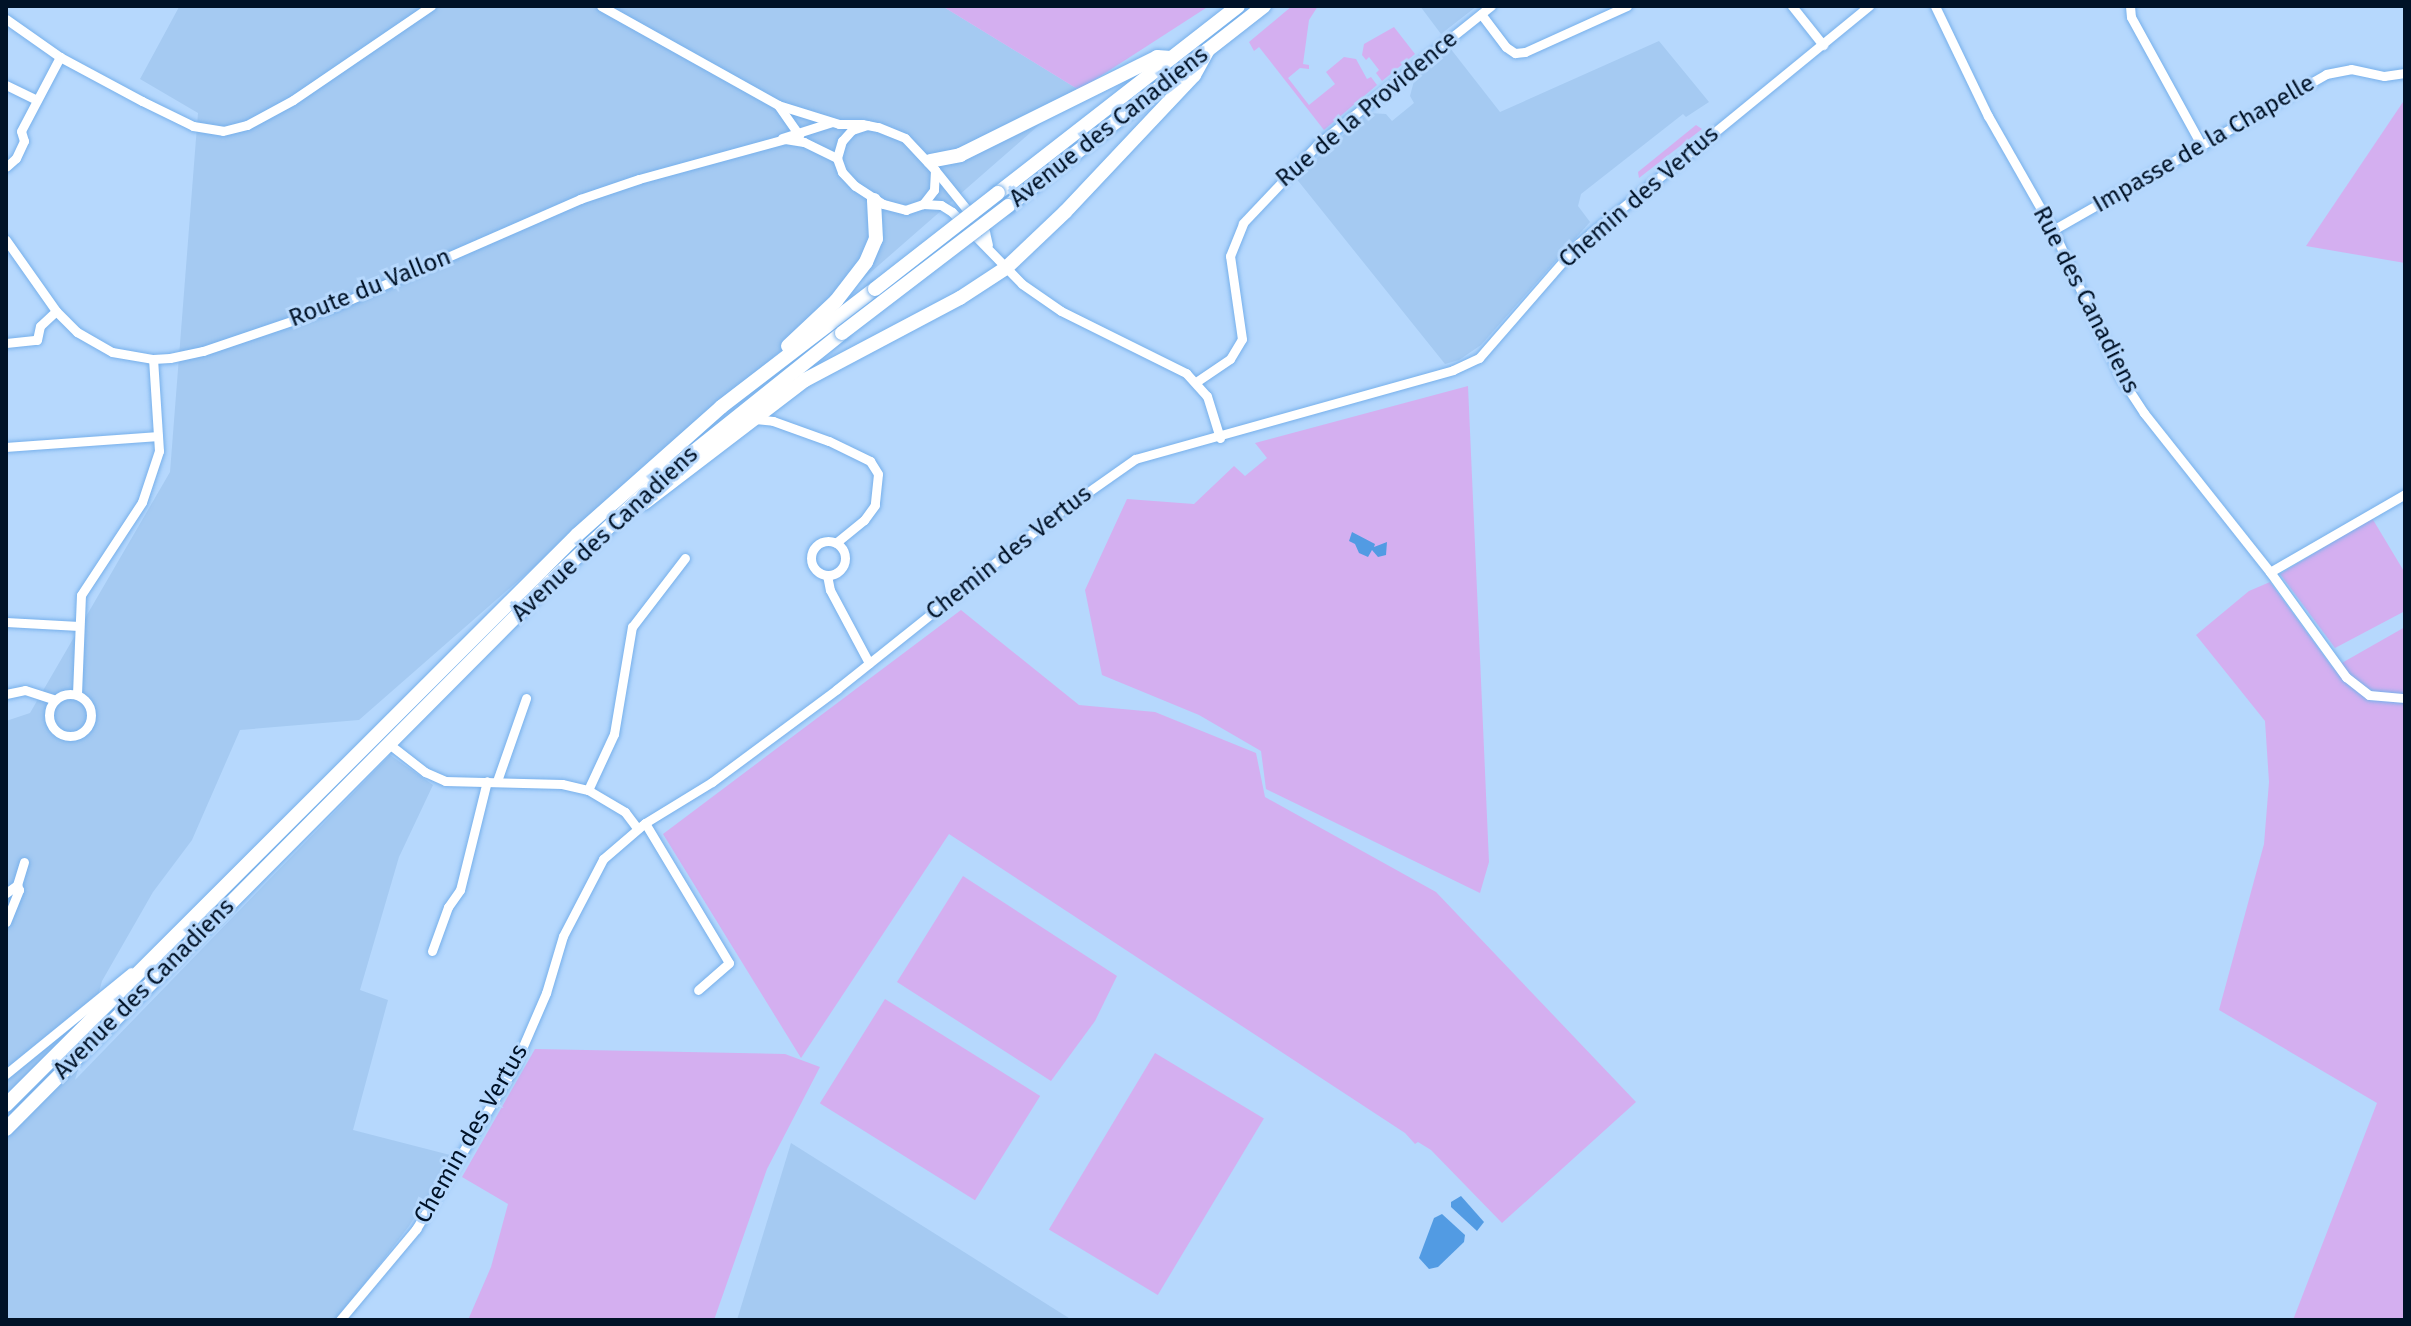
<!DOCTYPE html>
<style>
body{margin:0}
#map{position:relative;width:2411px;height:1326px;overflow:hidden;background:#b6d8fd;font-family:"Fira Sans",sans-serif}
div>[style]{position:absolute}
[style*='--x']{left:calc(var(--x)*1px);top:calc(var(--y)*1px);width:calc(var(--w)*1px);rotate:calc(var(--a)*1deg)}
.built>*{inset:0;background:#a5caf2}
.green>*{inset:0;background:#d4aff0;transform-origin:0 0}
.water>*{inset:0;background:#529be3}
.roads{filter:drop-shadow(0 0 2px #77b0eb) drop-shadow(0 0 2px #77b0eb)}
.minor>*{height:9px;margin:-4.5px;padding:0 4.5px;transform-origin:4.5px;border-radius:4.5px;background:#fff}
.minor>.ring{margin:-4.5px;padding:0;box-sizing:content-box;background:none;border:9px solid #fff;border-radius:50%}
.primary>*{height:14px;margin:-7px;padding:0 7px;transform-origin:7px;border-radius:7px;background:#fff}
.bridges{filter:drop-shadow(0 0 2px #77b0eb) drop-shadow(0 0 2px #77b0eb)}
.primary-bridge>*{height:14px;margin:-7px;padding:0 7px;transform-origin:7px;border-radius:7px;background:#fff}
span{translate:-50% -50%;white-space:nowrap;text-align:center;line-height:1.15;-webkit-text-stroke:6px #b6d8fd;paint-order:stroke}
.street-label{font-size:24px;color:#001227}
.frame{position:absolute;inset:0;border:8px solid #001227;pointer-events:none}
</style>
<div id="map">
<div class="built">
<i style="clip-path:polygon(942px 6px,1079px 90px,359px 720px,240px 730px,192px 840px,153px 892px,102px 981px,75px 1080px,390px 755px,433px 785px,399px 857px,360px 990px,388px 1000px,353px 1130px,454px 1156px,409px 1226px,337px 1320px,6px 1320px,6px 721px,30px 713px,170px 472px,198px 113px,140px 79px,179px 7px)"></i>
<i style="clip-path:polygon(1420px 6px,1477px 6px,1441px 34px)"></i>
<i style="clip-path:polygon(1659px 41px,1709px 102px,1686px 117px,1683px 114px,1581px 194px,1578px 206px,1590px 222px,1481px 345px,1459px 360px,1445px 364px,1295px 177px,1369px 113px,1386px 114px,1392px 121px,1414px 103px,1410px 96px,1415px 77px,1450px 48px,1500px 112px)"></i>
<i style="clip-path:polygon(791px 1143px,1072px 1320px,737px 1320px)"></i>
</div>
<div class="green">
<i style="clip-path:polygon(942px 6px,1209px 6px,1079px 90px)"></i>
<i style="clip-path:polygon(1292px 6px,1318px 6px,1309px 20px,1303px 64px,1309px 65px,1309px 69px,1300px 68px,1288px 78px,1309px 105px,1335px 84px,1326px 72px,1344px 57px,1356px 59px,1367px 79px,1371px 77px,1377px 85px,1324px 130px,1259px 47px,1254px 51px,1249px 42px)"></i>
<i style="clip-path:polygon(1394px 27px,1415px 54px,1382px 81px,1376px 73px,1379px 70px,1369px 57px,1366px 60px,1362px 55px,1364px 44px)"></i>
<i style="clip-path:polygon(2405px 99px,2405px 263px,2306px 246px)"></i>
<i style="clip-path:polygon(1696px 125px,1702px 129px,1639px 178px,1638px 172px)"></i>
<i style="clip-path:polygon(1468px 386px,1489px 862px,1480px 893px,1266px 789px,1261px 751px,1199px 715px,1102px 675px,1085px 590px,1127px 499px,1194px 504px,1234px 466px,1245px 476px,1267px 458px,1255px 443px)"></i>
<i style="clip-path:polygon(2372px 518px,2405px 573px,2405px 611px,2335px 648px,2280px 574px)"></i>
<i style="clip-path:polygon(2270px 582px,2333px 668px,2405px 627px,2405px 1320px,2293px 1320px,2377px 1103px,2219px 1010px,2264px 844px,2269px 782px,2265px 721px,2196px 635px,2249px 591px)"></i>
<i style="clip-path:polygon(961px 610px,1079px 705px,1155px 712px,1256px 753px,1265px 797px,1436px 892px,1636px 1102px,1502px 1223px,1431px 1150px,1418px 1142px,1415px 1144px,1405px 1133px,949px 834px,801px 1058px,663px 834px)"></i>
<i style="clip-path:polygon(963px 876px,1117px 976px,1095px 1021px,1051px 1081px,897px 982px)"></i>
<i style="left:885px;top:999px;width:183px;height:123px;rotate:32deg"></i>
<i style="clip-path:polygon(535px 1049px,785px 1054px,820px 1067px,767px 1169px,714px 1320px,468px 1320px,491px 1267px,508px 1204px,462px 1177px)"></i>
<i style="left:1155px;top:1053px;width:127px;height:206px;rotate:31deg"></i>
</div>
<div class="water">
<i style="clip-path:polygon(1352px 532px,1375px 544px,1374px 547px,1387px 542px,1386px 555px,1378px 557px,1372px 550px,1368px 557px,1359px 553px,1355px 544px,1349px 541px)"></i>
<i style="clip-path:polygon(1461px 1196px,1484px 1222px,1477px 1231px,1451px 1207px,1451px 1202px)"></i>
<i style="clip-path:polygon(1442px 1214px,1465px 1235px,1464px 1242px,1438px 1267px,1429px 1269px,1419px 1258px,1434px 1218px)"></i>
</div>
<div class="roads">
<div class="minor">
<i style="--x:601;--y:6;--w:203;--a:29.2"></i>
<i style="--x:778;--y:105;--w:64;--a:17.3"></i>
<i style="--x:839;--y:124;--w:23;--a:0"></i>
<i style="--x:862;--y:124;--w:16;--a:11"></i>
<i style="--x:878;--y:127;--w:29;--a:22"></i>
<i style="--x:905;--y:138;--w:44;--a:46.8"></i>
<i style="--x:935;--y:170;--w:20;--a:93"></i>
<i style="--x:934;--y:190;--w:18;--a:128"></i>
<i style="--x:923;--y:204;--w:18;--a:161"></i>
<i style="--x:906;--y:210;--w:24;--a:-165"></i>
<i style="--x:883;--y:204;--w:33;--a:-147"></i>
<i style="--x:855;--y:186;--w:19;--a:-133"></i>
<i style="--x:842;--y:172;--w:15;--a:-110"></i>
<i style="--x:837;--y:158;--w:18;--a:-74"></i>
<i style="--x:842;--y:141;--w:15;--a:-48"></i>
<i style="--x:852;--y:130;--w:16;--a:-18"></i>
<i style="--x:1792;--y:6;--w:50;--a:51.5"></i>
<i style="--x:1935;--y:6;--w:122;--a:64.3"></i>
<i style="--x:1988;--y:116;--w:131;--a:60.3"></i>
<i style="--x:2053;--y:230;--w:163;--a:65.3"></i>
<i style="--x:2121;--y:378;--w:42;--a:56.7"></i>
<i style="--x:2144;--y:413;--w:203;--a:51.6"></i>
<i style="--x:2270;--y:572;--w:130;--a:54.1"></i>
<i style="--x:2346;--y:677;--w:29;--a:38"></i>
<i style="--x:2369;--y:695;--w:36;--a:5"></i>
<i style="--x:2130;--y:6;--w:11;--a:85"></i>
<i style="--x:2131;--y:17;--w:147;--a:61.2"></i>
<i style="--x:1481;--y:14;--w:41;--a:52.9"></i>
<i style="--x:1506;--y:47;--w:11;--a:34"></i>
<i style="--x:1515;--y:53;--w:10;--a:-6"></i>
<i style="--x:1525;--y:52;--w:112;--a:-24.3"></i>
<i style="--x:6;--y:19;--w:66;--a:35.1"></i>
<i style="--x:60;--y:57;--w:93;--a:28.2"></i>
<i style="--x:142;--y:101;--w:57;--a:26.1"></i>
<i style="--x:193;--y:126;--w:30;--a:9"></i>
<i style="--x:223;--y:131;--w:25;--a:-14"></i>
<i style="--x:247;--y:125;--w:52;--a:-28.5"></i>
<i style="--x:293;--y:100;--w:167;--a:-34.3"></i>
<i style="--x:6;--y:85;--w:34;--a:26"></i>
<i style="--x:778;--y:105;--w:37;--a:55"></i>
<i style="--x:782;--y:138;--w:52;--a:-17.7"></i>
<i style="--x:6;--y:167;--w:13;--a:-42"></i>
<i style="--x:16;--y:158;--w:19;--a:-65"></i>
<i style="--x:24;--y:141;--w:10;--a:-107"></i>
<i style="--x:21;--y:131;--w:84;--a:-62.2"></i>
<i style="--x:935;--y:170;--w:80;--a:51.1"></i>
<i style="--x:985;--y:232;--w:13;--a:77"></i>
<i style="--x:923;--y:204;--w:18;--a:3"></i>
<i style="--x:941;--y:205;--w:13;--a:32"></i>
<i style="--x:952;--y:212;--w:100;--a:45.8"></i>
<i style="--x:1022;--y:284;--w:47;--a:34.7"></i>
<i style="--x:1061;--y:311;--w:140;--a:26.4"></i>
<i style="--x:1186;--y:373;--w:31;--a:48"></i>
<i style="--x:1207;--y:396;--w:44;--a:72.8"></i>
<i style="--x:2053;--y:230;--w:314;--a:-29.7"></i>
<i style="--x:2326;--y:74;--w:25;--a:-11"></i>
<i style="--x:2351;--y:69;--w:34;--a:12"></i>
<i style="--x:2384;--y:76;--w:21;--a:-8"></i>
<i style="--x:6;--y:240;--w:87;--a:54.8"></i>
<i style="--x:56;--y:311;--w:30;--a:45"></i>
<i style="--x:77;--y:332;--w:40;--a:29.7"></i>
<i style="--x:112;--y:352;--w:42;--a:9.7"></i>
<i style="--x:153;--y:359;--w:17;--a:-3"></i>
<i style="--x:170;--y:358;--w:34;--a:-12"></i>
<i style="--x:203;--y:351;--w:137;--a:-18.7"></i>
<i style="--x:333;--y:307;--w:270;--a:-23.6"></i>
<i style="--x:580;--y:199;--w:62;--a:-18.7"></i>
<i style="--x:639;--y:179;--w:151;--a:-15.3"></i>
<i style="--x:785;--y:139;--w:19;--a:9"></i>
<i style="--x:804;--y:142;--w:37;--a:26"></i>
<i style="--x:6;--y:343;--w:31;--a:-6"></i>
<i style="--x:37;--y:340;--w:14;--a:-78"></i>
<i style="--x:40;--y:326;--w:22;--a:-43"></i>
<i style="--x:1196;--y:382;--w:41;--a:-34.1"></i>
<i style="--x:1230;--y:359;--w:23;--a:-59"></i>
<i style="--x:1242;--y:339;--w:84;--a:-98.2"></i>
<i style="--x:1230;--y:256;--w:35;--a:-68"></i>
<i style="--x:1243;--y:223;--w:109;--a:-46.5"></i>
<i style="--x:1318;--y:144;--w:221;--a:-38.6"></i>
<i style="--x:755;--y:419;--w:18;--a:6"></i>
<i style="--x:773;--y:421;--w:59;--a:19.7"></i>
<i style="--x:829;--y:441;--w:46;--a:26"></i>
<i style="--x:870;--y:461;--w:15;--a:58"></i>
<i style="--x:878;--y:474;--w:31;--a:96"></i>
<i style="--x:875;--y:505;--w:19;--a:126"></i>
<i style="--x:864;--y:520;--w:36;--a:141"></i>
<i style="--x:6;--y:447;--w:152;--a:-4.1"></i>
<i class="ring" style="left:811px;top:541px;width:25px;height:25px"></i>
<i style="--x:2270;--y:572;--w:156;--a:-30"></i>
<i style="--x:827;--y:575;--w:15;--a:79"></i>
<i style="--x:830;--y:590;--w:83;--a:61.9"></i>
<i style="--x:6;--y:622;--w:73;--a:3.1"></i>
<i class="ring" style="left:49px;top:694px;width:33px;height:33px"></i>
<i style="--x:6;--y:694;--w:19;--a:-12"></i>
<i style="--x:25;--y:690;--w:32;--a:18"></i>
<i style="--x:77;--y:694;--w:99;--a:-87.7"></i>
<i style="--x:81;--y:595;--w:111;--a:-56.7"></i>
<i style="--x:142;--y:502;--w:54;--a:-71.6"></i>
<i style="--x:159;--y:451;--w:92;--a:-93.7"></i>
<i style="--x:389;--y:744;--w:46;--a:37.9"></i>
<i style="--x:425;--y:772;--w:22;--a:24"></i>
<i style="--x:445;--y:781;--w:117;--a:1.5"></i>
<i style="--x:562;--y:784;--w:27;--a:13"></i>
<i style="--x:588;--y:790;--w:43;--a:30.7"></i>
<i style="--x:625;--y:812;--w:21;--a:53"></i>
<i style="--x:497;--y:781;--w:88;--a:-70.7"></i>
<i style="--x:588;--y:790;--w:62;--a:-65.1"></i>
<i style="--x:614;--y:734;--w:109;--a:-80.5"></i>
<i style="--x:632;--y:627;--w:87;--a:-52.5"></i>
<i style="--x:645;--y:823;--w:163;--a:59"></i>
<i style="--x:729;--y:963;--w:41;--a:138.9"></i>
<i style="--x:6;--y:893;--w:14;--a:-36"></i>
<i style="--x:6;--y:922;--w:35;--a:-68"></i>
<i style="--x:19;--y:890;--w:5;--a:-112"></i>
<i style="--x:17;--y:885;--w:24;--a:-73"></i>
<i style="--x:432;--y:951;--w:47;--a:-70"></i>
<i style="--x:448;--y:907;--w:21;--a:-55"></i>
<i style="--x:460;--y:890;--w:112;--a:-76.1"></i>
<i style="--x:6;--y:1074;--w:161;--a:-39.2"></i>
<i style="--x:340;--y:1320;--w:119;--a:-50.1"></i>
<i style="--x:416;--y:1229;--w:189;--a:-58.8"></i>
<i style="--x:514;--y:1067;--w:81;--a:-66.6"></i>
<i style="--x:546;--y:993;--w:59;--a:-73.4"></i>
<i style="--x:563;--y:936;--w:87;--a:-62.5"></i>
<i style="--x:603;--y:859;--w:55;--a:-40.6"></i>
<i style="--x:645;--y:823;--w:79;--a:-31.5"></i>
<i style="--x:712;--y:782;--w:156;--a:-36.6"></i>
<i style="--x:837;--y:689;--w:278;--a:-38.6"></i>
<i style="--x:1054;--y:516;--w:99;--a:-35.1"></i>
<i style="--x:1135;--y:459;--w:330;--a:-15.6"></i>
<i style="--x:1453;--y:370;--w:29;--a:-25"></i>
<i style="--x:1479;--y:358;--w:151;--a:-49"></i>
<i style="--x:1578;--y:244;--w:376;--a:-39.3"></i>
</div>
<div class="primary">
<i style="--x:930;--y:161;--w:31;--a:-11"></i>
<i style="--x:960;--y:155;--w:220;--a:-26.4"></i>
<i style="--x:1157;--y:57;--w:14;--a:4"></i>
<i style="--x:998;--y:193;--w:304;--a:-37.9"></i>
<i style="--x:1008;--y:206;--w:325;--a:-38"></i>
<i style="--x:788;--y:346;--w:66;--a:-43.2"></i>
<i style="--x:836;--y:301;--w:49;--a:-52.4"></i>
<i style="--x:866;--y:262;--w:25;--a:-67"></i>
<i style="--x:876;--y:239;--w:39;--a:-93"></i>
<i style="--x:644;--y:503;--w:203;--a:-37.4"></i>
<i style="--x:805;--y:380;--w:175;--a:-27.9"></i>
<i style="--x:960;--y:298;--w:55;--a:-33.1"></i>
<i style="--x:1006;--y:268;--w:81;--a:-43.5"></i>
<i style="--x:1065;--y:212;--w:188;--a:-46.7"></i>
<i style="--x:1194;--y:75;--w:29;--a:-61"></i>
<i style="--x:6;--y:1105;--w:807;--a:-44.95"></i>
<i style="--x:577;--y:535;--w:193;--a:-41.6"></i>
<i style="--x:721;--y:407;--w:194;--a:-37.5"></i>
<i style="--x:6;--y:1129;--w:773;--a:-45.16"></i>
<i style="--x:551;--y:581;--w:151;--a:-43.1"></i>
<i style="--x:661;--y:478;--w:232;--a:-38.7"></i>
</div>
</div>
<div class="bridges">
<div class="primary-bridge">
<i style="--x:875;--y:289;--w:156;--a:-38"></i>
<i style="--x:842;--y:333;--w:209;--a:-37.4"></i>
</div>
</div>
<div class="street-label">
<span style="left:1367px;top:109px;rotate:-40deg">Rue de la Providence</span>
<span style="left:1109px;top:127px;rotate:-38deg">Avenue des Canadiens</span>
<span style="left:2204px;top:144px;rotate:-30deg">Impasse de la Chapelle</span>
<span style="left:1639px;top:197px;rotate:-41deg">Chemin des Vertus</span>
<span style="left:370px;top:288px;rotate:-22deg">Route du Vallon</span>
<span style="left:2086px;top:300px;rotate:63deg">Rue des Canadiens</span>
<span style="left:605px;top:534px;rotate:-43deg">Avenue des Canadiens</span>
<span style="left:1009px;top:553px;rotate:-38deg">Chemin des Vertus</span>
<span style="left:144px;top:989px;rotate:-45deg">Avenue des Canadiens</span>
<span style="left:471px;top:1134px;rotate:-60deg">Chemin des Vertus</span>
</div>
<div class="frame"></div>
</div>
